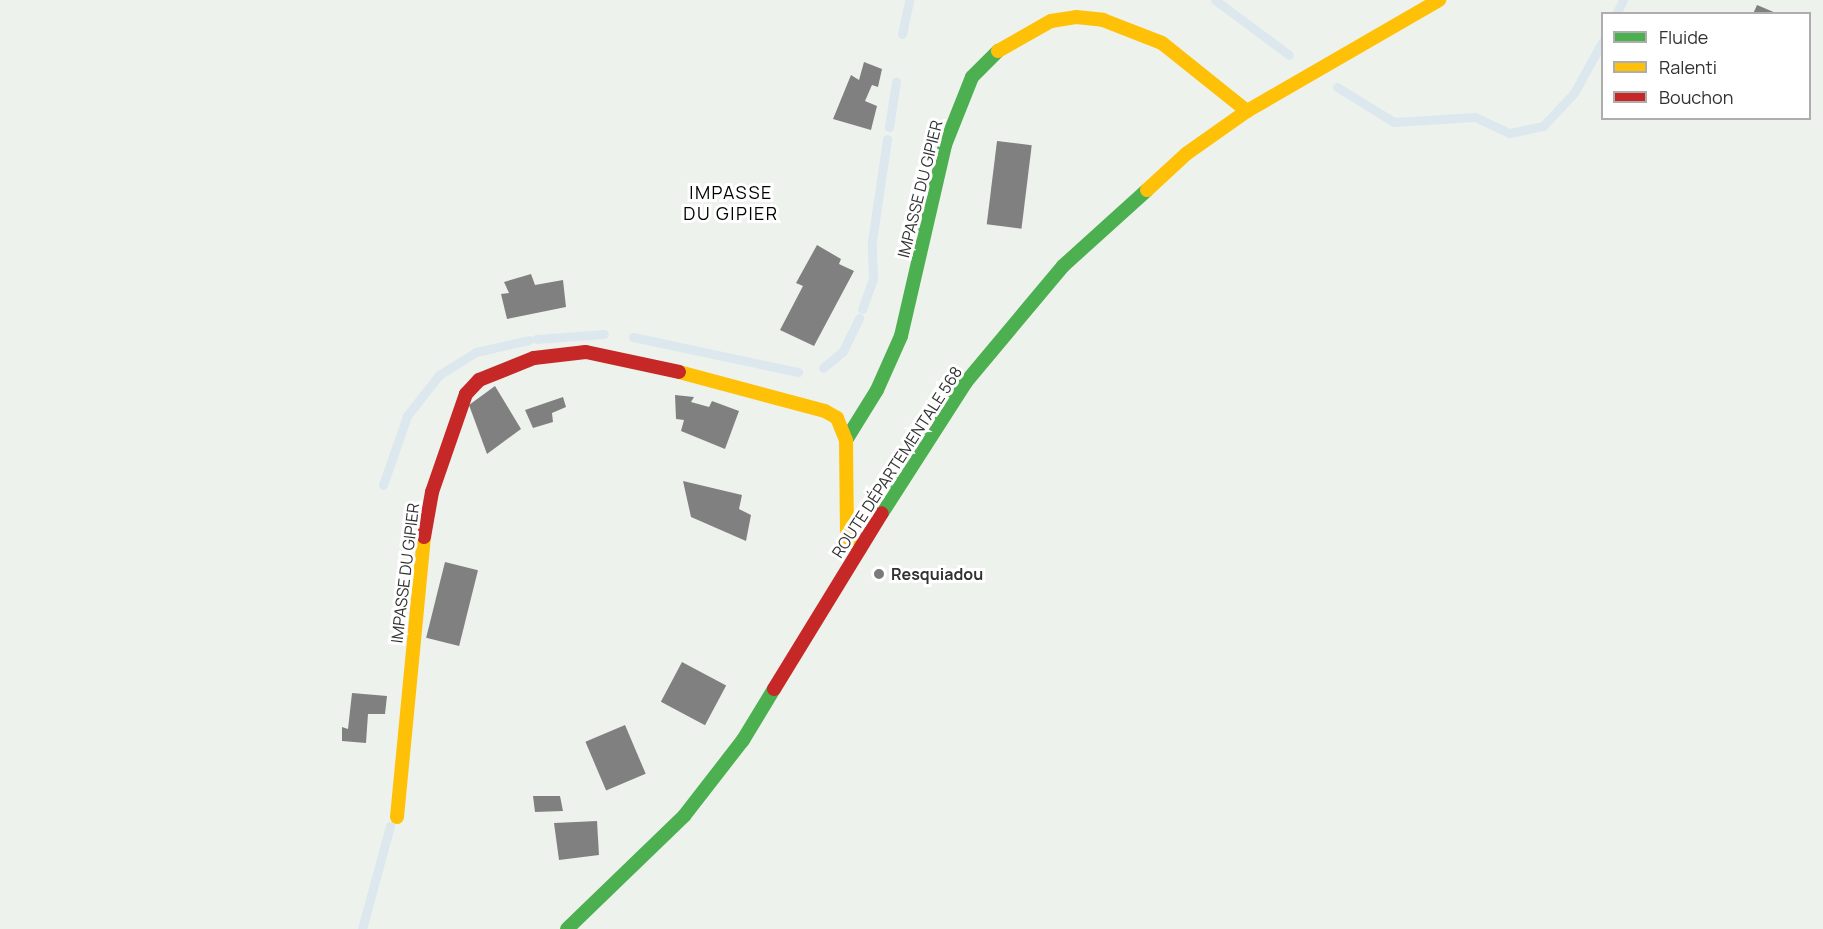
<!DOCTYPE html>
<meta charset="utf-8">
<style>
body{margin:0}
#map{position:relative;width:1823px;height:929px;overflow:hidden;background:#fff;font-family:Manrope,sans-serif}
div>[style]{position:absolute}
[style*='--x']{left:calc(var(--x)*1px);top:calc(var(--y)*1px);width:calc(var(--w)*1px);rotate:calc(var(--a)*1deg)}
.green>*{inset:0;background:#eef2ec}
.stream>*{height:9px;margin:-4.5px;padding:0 4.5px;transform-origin:4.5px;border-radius:4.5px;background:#dde8ee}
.building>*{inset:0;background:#808080;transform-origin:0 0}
.fast>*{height:14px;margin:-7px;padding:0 7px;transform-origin:7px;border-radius:7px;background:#4caf50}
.slow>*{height:14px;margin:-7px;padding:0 7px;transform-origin:7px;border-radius:7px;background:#ffc107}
.jam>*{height:14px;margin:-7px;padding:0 7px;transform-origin:7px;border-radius:7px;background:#c62828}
.dots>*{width:16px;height:16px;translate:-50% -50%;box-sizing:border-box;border:3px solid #fff;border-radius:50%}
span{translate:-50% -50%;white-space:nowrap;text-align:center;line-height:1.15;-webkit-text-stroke:6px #fff;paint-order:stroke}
.street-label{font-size:16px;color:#323232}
.poi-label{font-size:16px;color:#323232;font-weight:700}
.left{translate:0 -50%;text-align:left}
.neighbourhood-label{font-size:18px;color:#000;letter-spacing:1.5px}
.legend{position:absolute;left:1601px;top:12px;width:210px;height:108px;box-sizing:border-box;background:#fff;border:2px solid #adadad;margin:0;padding:8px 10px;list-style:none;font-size:18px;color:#323232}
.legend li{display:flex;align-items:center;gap:12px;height:30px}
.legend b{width:30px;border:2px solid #adadad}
</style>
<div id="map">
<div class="green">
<i style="clip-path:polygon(evenodd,0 0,1823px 0,1823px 929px,0 929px,0 0,1602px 14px,1810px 14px,1810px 118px,1602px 118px,1602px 14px)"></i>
</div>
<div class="stream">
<i style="--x:1215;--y:0;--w:92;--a:36.6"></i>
<i style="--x:1616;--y:14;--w:16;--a:-63"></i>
<i style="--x:902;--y:34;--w:35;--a:-78"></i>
<i style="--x:1337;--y:87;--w:67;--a:31.6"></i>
<i style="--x:1394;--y:122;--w:81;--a:-3.5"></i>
<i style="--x:1475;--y:117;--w:38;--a:25"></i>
<i style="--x:1510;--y:133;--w:34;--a:-12"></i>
<i style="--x:1543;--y:126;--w:45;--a:-46.8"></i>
<i style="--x:1574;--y:93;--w:58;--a:-61.2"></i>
<i style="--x:889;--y:127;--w:46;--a:-81.2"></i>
<i style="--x:862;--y:309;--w:33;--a:-70"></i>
<i style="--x:873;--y:278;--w:37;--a:-92"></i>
<i style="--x:872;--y:241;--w:103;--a:-81.6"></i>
<i style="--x:633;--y:337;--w:169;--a:12"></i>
<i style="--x:536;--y:339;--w:68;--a:-4.2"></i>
<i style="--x:823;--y:368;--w:26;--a:-40"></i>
<i style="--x:843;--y:351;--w:37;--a:-64"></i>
<i style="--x:383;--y:485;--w:73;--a:-70.8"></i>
<i style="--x:407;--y:416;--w:52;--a:-52"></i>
<i style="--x:439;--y:375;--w:44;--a:-31.9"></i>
<i style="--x:476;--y:352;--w:54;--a:-12.8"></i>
<i style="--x:362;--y:929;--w:107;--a:-74.8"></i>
</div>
<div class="building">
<i style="clip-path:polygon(1757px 5px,1776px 13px,1776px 14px,1753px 14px)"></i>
<i style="clip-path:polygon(864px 62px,882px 69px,878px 87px,872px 85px,865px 101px,877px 106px,871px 130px,833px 119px,851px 75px,859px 80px)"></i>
<i style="left:997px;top:141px;width:35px;height:84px;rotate:7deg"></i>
<i style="clip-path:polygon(817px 245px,841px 259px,839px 264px,854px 271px,814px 346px,780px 330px,803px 286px,796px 283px)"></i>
<i style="clip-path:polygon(531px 274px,535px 285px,563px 280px,566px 307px,507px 319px,501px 294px,509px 293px,504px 282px)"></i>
<i style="clip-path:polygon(495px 386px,521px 429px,487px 454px,469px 405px)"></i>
<i style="clip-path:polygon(675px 395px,694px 397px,691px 402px,709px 407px,712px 401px,739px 411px,725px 449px,681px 431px,684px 420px,676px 419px)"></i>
<i style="clip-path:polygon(563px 397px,566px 407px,552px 413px,553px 422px,533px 428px,525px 410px)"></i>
<i style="clip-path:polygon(683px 481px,742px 495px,739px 509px,751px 515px,746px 541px,691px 517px)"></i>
<i style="left:445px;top:562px;width:34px;height:78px;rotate:14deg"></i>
<i style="left:682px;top:662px;width:50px;height:45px;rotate:28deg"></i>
<i style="clip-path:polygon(352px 693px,387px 696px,385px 714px,368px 714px,366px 743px,342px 741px,342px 727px,348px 729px)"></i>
<i style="left:625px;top:725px;width:53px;height:43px;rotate:67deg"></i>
<i style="clip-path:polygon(533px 796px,560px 796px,563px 811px,535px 812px)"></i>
<i style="clip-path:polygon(597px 821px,599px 855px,559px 860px,554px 823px)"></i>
</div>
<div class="fast">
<i style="--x:846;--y:440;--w:59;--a:-58.2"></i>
<i style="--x:877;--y:390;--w:59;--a:-66"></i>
<i style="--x:901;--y:336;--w:196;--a:-77"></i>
<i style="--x:945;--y:145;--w:73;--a:-68.3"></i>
<i style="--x:972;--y:77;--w:37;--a:-45"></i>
<i style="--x:882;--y:513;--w:156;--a:-57.3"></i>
<i style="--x:966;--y:382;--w:151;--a:-50.1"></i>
<i style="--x:1063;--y:266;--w:113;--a:-42.1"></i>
<i style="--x:567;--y:929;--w:163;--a:-44"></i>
<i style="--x:684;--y:816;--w:96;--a:-52.2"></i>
<i style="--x:743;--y:740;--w:60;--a:-58.7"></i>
</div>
<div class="slow">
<i style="--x:998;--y:51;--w:61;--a:-29.5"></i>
<i style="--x:1051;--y:21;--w:25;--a:-9"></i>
<i style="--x:1076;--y:17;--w:27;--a:6"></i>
<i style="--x:1103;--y:20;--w:63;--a:21.3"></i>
<i style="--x:1162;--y:43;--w:109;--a:38.7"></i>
<i style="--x:1147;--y:190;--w:53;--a:-42.7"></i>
<i style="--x:1186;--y:154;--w:75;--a:-35.2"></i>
<i style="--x:1247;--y:111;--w:222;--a:-30"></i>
<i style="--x:679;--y:372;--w:151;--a:15"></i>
<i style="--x:825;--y:411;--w:14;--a:30"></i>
<i style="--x:837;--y:418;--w:24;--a:68"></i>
<i style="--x:846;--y:440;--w:98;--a:89.4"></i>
<i style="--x:847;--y:538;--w:17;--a:40"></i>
<i style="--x:397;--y:817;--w:281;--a:-84.5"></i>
</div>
<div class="jam">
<i style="--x:424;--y:537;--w:46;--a:-79.9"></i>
<i style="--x:432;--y:492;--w:104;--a:-70.9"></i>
<i style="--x:466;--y:394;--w:19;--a:-47"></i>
<i style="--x:479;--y:380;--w:59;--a:-21.8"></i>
<i style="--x:534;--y:358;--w:52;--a:-6.6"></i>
<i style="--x:586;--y:352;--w:95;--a:12.1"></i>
<i style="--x:774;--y:689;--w:206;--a:-58.5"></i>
</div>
<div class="dots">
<i style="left:879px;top:574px;background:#7a7a7a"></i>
</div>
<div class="street-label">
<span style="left:920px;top:189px;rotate:-76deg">IMPASSE DU GIPIER</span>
<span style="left:897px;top:462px;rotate:-57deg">ROUTE DÉPARTEMENTALE 568</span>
<span style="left:405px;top:573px;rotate:-83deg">IMPASSE DU GIPIER</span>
</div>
<div class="poi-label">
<span class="left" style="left:891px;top:574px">Resquiadou</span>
</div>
<div class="neighbourhood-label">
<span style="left:731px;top:203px">IMPASSE<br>DU GIPIER</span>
</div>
<ul class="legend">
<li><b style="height:8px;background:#4caf50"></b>Fluide</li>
<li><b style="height:8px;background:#ffc107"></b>Ralenti</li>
<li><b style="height:8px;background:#c62828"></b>Bouchon</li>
</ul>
</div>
